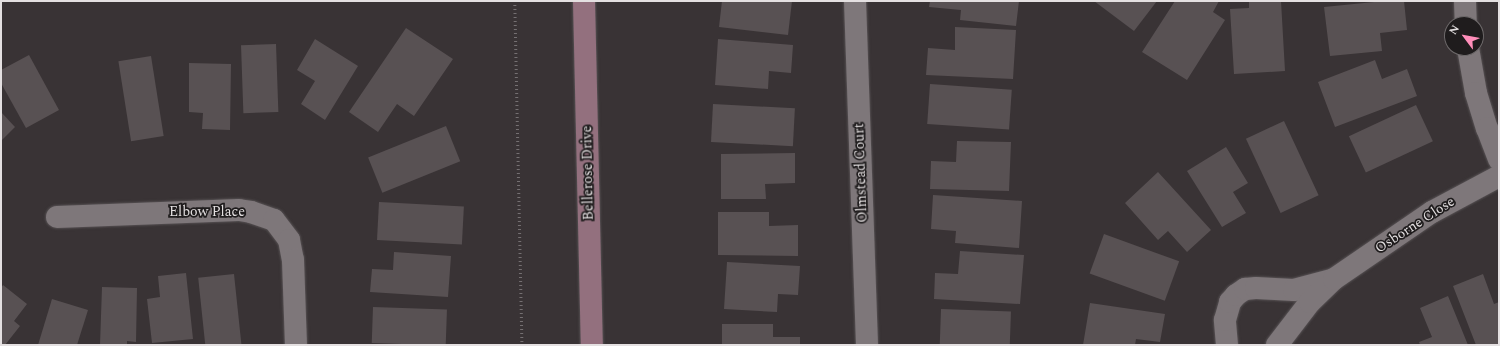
<!DOCTYPE html>
<style>
body{margin:0}
#map{position:relative;width:1500px;height:346px;overflow:hidden;background:#393335;font-family:Spectral,serif}
div>[style]{position:absolute}
[style*='--x']{left:calc(var(--x)*1px);top:calc(var(--y)*1px);width:calc(var(--w)*1px);rotate:calc(var(--a)*1deg)}
.building>*{inset:0;background:#585153;transform-origin:0 0}
.path>*{height:2.5px;margin-top:-1.25px;transform-origin:0;background:repeating-linear-gradient(90deg,#757072 0 1px,transparent 0 4px)}
.roads{filter:drop-shadow(0 0 1px #575254) drop-shadow(0 0 1px #575254)}
.minor>*{height:22px;margin:-11px;padding:0 11px;transform-origin:11px;border-radius:11px;background:#7e777a}
.secondary>*{height:22px;margin:-11px;padding:0 11px;transform-origin:11px;border-radius:11px;background:#93707e}
span{translate:-50% -50%;white-space:nowrap;text-align:center;line-height:1.15;-webkit-text-stroke:3.5px #1f1c1d;paint-order:stroke}
.street-label{font-size:14px;color:#e4e0e1}
.frame{position:absolute;inset:0;border:2px solid #e4e0e1;pointer-events:none}
.north{position:absolute;left:1444px;top:16px;width:40px;height:40px;box-sizing:border-box;background:#1f1c1d;border:1px solid #6e6a6b;border-radius:50%;rotate:302deg;font-size:11px;font-weight:700;line-height:16px;text-align:center;color:#e4e0e1}
.north::after{content:'';display:block;margin:auto;width:14px;height:18px;background:#ff8eba;clip-path:polygon(50% 0,100% 100%,50% 72%,0 100%)}
</style>
<div id="map">
<div class="building">
<i style="clip-path:polygon(722px 1px,792px 1px,788px 35px,719px 27px)"></i>
<i style="clip-path:polygon(930px 1px,1019px 1px,1016px 26px,960px 20px,961px 10px,929px 7px)"></i>
<i style="clip-path:polygon(1094px 1px,1157px 1px,1134px 31px)"></i>
<i style="clip-path:polygon(1175px 1px,1219px 1px,1213px 12px,1225px 20px,1187px 80px,1142px 52px)"></i>
<i style="clip-path:polygon(1249px 1px,1281px 1px,1285px 71px,1234px 74px,1230px 9px,1249px 8px)"></i>
<i style="clip-path:polygon(1384px 1px,1404px 1px,1407px 30px,1380px 33px,1382px 51px,1330px 56px,1324px 7px)"></i>
<i style="clip-path:polygon(955px 27px,1016px 30px,1013px 79px,926px 75px,928px 48px,955px 50px)"></i>
<i style="clip-path:polygon(406px 28px,453px 59px,414px 116px,397px 104px,378px 132px,349px 112px)"></i>
<i style="clip-path:polygon(315px 39px,358px 66px,325px 120px,301px 104px,315px 81px,297px 70px)"></i>
<i style="clip-path:polygon(718px 39px,793px 45px,791px 73px,769px 71px,768px 89px,715px 85px)"></i>
<i style="left:276px;top:44px;width:68px;height:35px;rotate:88deg"></i>
<i style="clip-path:polygon(29px 55px,59px 110px,26px 128px,1px 83px,1px 70px)"></i>
<i style="left:151px;top:56px;width:81px;height:33px;rotate:81deg"></i>
<i style="clip-path:polygon(1375px 60px,1382px 79px,1407px 69px,1417px 96px,1335px 127px,1318px 82px)"></i>
<i style="clip-path:polygon(189px 63px,231px 64px,230px 130px,202px 129px,203px 113px,189px 112px)"></i>
<i style="left:930px;top:84px;width:82px;height:40px;rotate:4deg"></i>
<i style="left:713px;top:104px;width:82px;height:38px;rotate:3deg"></i>
<i style="left:1416px;top:105px;width:40px;height:74px;rotate:65deg"></i>
<i style="clip-path:polygon(1px 112px,15px 127px,1px 141px)"></i>
<i style="left:1284px;top:121px;width:82px;height:42px;rotate:65deg"></i>
<i style="left:446px;top:126px;width:38px;height:84px;rotate:68deg"></i>
<i style="clip-path:polygon(957px 141px,1011px 142px,1009px 191px,930px 189px,931px 161px,956px 162px)"></i>
<i style="clip-path:polygon(1226px 147px,1248px 183px,1233px 192px,1246px 213px,1222px 227px,1187px 171px)"></i>
<i style="clip-path:polygon(795px 153px,795px 183px,765px 184px,766px 199px,721px 199px,721px 154px)"></i>
<i style="clip-path:polygon(1158px 172px,1211px 230px,1187px 252px,1168px 231px,1158px 240px,1125px 203px)"></i>
<i style="clip-path:polygon(933px 195px,1022px 201px,1019px 248px,955px 243px,956px 231px,931px 229px)"></i>
<i style="left:379px;top:202px;width:85px;height:38px;rotate:3deg"></i>
<i style="clip-path:polygon(718px 212px,769px 212px,769px 226px,798px 225px,798px 256px,718px 255px)"></i>
<i style="left:1104px;top:234px;width:80px;height:42px;rotate:20deg"></i>
<i style="clip-path:polygon(960px 251px,1024px 255px,1020px 304px,934px 299px,935px 273px,958px 274px)"></i>
<i style="clip-path:polygon(394px 252px,451px 256px,448px 297px,370px 292px,372px 269px,393px 270px)"></i>
<i style="clip-path:polygon(727px 262px,800px 266px,798px 295px,778px 294px,777px 312px,724px 309px)"></i>
<i style="clip-path:polygon(186px 273px,193px 339px,152px 343px,147px 299px,160px 297px,158px 276px)"></i>
<i style="left:234px;top:274px;width:71px;height:36px;rotate:84deg"></i>
<i style="clip-path:polygon(1483px 274px,1494px 304px,1499px 302px,1499px 345px,1476px 345px,1453px 286px)"></i>
<i style="clip-path:polygon(3px 285px,27px 304px,14px 321px,20px 326px,5px 345px,1px 345px,1px 288px)"></i>
<i style="clip-path:polygon(102px 287px,137px 288px,136px 342px,127px 341px,127px 345px,100px 345px)"></i>
<i style="clip-path:polygon(1448px 296px,1468px 345px,1420px 345px,1419px 342px,1432px 337px,1420px 308px)"></i>
<i style="clip-path:polygon(52px 299px,88px 310px,77px 345px,38px 345px)"></i>
<i style="clip-path:polygon(1090px 303px,1165px 314px,1160px 342px,1136px 339px,1135px 345px,1083px 345px)"></i>
<i style="left:373px;top:307px;width:74px;height:36px;rotate:2deg"></i>
<i style="left:941px;top:309px;width:70px;height:36px;rotate:2deg"></i>
<i style="clip-path:polygon(722px 324px,773px 324px,773px 337px,800px 337px,800px 345px,722px 345px)"></i>
</div>
<div class="path">
<i style="--x:515;--y:1;--w:344;--a:88.8"></i>
</div>
<div class="roads">
<div class="minor">
<i style="--x:855;--y:1;--w:344;--a:88"></i>
<i style="--x:1465;--y:1;--w:23;--a:88"></i>
<i style="--x:1468;--y:48;--w:46;--a:79.9"></i>
<i style="--x:1476;--y:93;--w:37;--a:73"></i>
<i style="--x:1487;--y:128;--w:34;--a:69"></i>
<i style="--x:57;--y:217;--w:182;--a:-2.2"></i>
<i style="--x:239;--y:210;--w:12;--a:9"></i>
<i style="--x:251;--y:212;--w:24;--a:19"></i>
<i style="--x:274;--y:220;--w:25;--a:53"></i>
<i style="--x:289;--y:240;--w:20;--a:79"></i>
<i style="--x:293;--y:260;--w:85;--a:88"></i>
<i style="--x:1227;--y:345;--w:25;--a:-95"></i>
<i style="--x:1225;--y:320;--w:19;--a:-74"></i>
<i style="--x:1230;--y:302;--w:9;--a:-49"></i>
<i style="--x:1236;--y:295;--w:11;--a:-34"></i>
<i style="--x:1245;--y:289;--w:11;--a:-5"></i>
<i style="--x:1256;--y:288;--w:38;--a:3"></i>
<i style="--x:1294;--y:290;--w:38;--a:-15"></i>
<i style="--x:1277;--y:345;--w:54;--a:-52.5"></i>
<i style="--x:1310;--y:302;--w:33;--a:-44"></i>
<i style="--x:1334;--y:279;--w:119;--a:-34.4"></i>
<i style="--x:1432;--y:212;--w:76;--a:-28.2"></i>
</div>
<div class="secondary">
<i style="--x:584;--y:1;--w:344;--a:88.7"></i>
</div>
</div>
<div class="street-label">
<span style="left:588px;top:173px;rotate:-91deg">Bellerose Drive</span>
<span style="left:861px;top:173px;rotate:-92deg">Olmstead Court</span>
<span style="left:207px;top:212px">Elbow Place</span>
<span style="left:1415px;top:225px;rotate:-33deg">Osborne Close</span>
</div>
<div class="frame"></div>
<div class="north">N</div>
</div>
